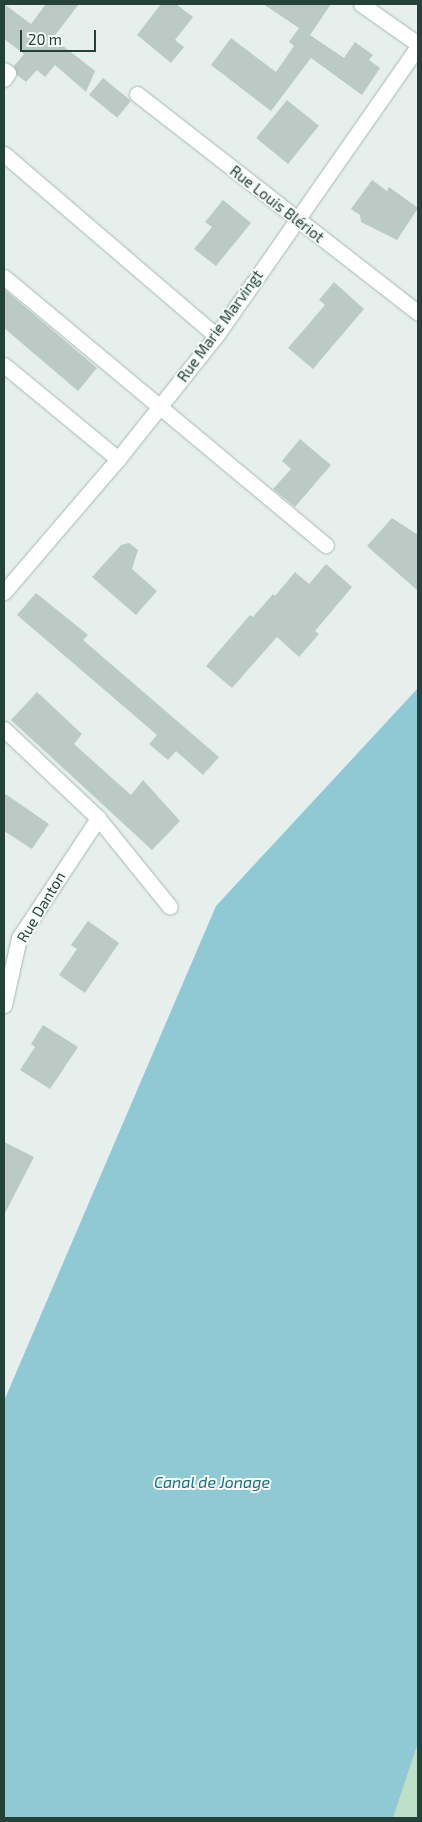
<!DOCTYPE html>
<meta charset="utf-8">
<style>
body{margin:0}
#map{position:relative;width:422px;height:1822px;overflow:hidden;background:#e6efeb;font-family:"Exo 2",sans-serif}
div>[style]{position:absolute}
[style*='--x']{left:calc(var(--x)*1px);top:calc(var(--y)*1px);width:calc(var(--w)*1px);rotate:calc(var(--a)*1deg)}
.green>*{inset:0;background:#bfe0c8}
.water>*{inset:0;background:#8ec9d4}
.building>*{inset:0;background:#bbcac4;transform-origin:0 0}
.roads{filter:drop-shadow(0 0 1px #a8b8b2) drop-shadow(0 0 1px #a8b8b2)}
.minor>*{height:15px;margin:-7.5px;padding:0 7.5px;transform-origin:7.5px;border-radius:7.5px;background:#fff}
span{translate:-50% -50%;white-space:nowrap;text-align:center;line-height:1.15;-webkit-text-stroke:4px #f7fbf9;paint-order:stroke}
.street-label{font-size:15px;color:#24423a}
.water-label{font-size:16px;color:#1c6f80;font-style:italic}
.frame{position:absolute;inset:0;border:5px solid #24423a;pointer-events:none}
.scale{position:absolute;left:20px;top:30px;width:76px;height:22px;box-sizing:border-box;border:2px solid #24423a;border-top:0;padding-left:6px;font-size:15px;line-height:18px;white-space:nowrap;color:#24423a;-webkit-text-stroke:4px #f7fbf9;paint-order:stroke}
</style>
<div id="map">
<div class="green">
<i style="clip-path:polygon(418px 1743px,418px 1818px,393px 1818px)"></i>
</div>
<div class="water">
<i style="clip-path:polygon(418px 688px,418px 1743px,393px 1818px,4px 1818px,4px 1401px,216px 906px)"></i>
</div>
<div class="building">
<i style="clip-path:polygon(4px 4px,31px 24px,46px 4px,79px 4px,53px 38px,95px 71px,86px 92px,55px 65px,45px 77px,37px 70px,26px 82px,17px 75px,14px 66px,24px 54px,4px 39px)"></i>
<i style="clip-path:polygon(161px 4px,176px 4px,193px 17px,175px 40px,184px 47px,171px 63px,137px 35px)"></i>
<i style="clip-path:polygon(263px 4px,331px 4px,310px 35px,344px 58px,355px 42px,373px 55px,369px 60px,380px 68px,362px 95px,311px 58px,271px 111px,211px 65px,231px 38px,276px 72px,294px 46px,289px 42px,299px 28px)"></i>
<i style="left:103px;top:78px;width:36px;height:22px;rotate:39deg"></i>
<i style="left:287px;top:100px;width:41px;height:49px;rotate:39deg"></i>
<i style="clip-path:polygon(372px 180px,387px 191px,389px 187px,418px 208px,397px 240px,361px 222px,360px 215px,351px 209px)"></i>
<i style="clip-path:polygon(223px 200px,251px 223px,216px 266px,194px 249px,212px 227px,205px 222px)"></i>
<i style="clip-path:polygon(334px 282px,364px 309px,313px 369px,288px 348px,325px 305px,319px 300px)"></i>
<i style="clip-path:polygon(4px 289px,97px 368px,78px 391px,4px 328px)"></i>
<i style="clip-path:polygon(300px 439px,331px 465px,295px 507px,273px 489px,291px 469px,282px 461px)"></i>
<i style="clip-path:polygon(392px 518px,418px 535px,418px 591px,367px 546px)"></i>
<i style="clip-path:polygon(129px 543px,138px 550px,132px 569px,157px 591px,136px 615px,92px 577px,121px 545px)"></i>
<i style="clip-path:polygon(326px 564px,352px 587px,315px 631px,319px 634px,299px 657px,277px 637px,232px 688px,206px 666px,250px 615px,253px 617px,273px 594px,275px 596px,295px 572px,309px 584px)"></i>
<i style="clip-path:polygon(36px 593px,88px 635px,83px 640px,219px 757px,203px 775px,176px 751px,168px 760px,149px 744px,157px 735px,17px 615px)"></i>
<i style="clip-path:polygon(37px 692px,82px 734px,74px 744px,131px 795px,143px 780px,180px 821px,152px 850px,11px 720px)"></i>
<i style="clip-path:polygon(4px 793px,49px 824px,32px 849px,4px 831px)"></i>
<i style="clip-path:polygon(88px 921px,119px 943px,85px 993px,59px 975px,77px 949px,71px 945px)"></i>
<i style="clip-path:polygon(43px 1025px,78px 1047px,50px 1089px,20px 1070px,35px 1047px,31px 1044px)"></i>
<i style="clip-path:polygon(4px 1142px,34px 1157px,4px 1215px)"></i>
</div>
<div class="roads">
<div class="minor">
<i style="--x:361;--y:4;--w:70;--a:35.1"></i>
<i style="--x:4;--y:70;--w:5;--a:37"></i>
<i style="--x:8;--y:73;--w:7;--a:124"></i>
<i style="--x:137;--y:94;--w:356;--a:37.9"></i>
<i style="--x:4;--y:154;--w:279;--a:40.6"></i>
<i style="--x:4;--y:277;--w:419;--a:39.8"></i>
<i style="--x:4;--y:365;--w:148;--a:39.5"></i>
<i style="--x:4;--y:592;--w:175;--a:-49.4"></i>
<i style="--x:118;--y:459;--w:157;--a:-51.5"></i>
<i style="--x:216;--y:336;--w:353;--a:-55.1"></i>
<i style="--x:4;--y:729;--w:129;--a:43.4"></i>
<i style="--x:98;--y:818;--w:114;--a:51"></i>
<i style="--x:4;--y:1005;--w:69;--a:-77.4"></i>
<i style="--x:19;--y:938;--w:144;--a:-56.6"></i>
</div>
</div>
<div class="street-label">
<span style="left:277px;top:204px;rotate:38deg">Rue Louis Blériot</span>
<span style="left:220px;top:326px;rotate:-54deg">Rue Marie Marvingt</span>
<span style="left:41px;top:907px;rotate:-59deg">Rue Danton</span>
</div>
<div class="water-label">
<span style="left:212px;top:1482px">Canal de Jonage</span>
</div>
<div class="frame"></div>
<div class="scale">20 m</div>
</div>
